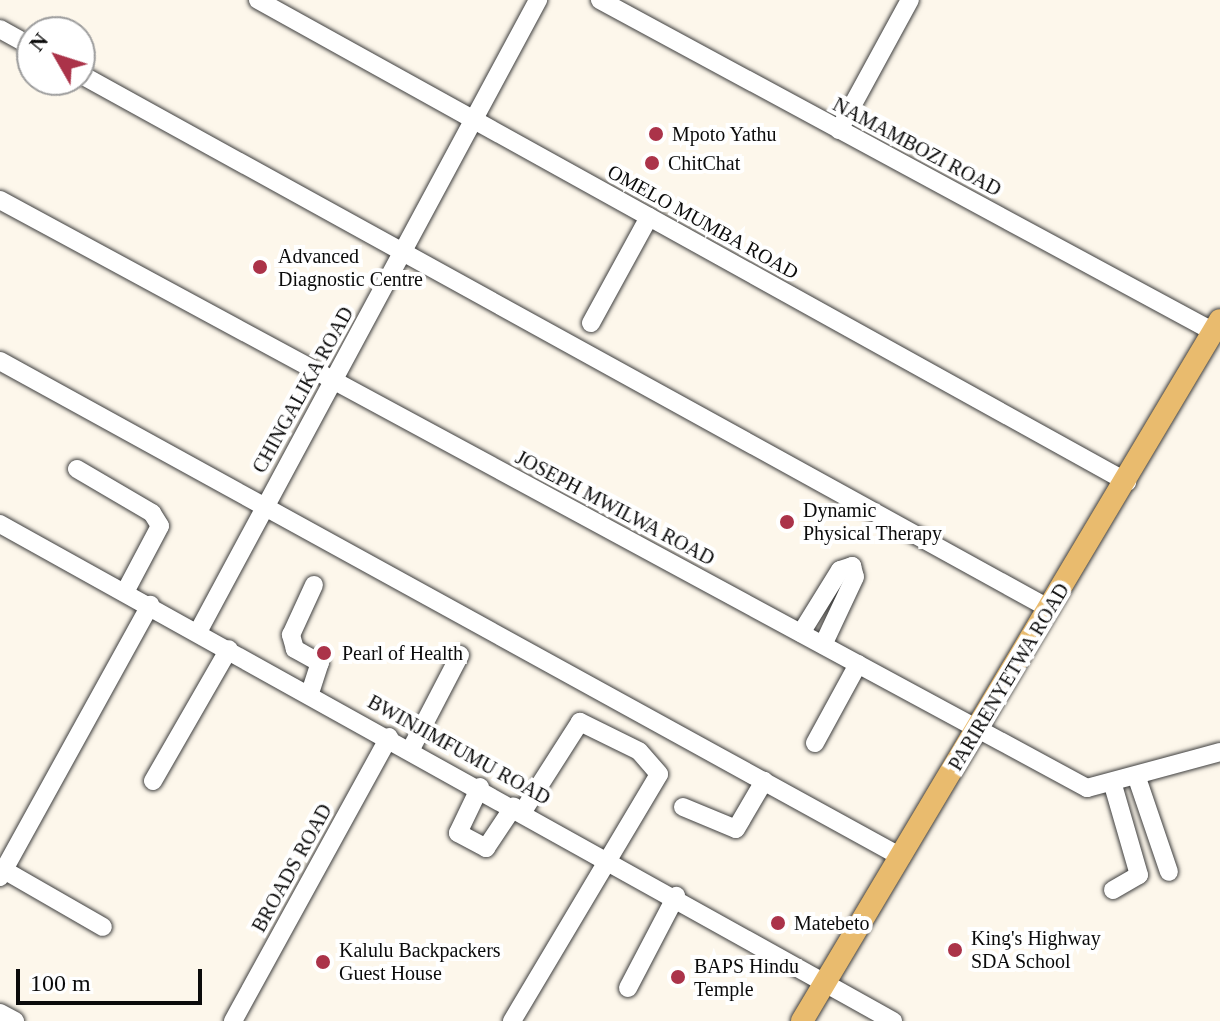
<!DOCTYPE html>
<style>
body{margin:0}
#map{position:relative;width:1220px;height:1021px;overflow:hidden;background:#fdf7eb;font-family:Georgia,serif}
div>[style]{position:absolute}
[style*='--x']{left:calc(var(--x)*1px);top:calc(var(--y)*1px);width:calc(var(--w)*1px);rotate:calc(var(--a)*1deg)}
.roads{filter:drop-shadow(0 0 2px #3e3e3e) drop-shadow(0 0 2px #3e3e3e)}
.minor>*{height:18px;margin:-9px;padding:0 9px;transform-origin:9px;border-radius:9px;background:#fff}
.major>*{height:22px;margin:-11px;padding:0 11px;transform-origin:11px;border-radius:11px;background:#e9bb6e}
.dots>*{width:22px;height:22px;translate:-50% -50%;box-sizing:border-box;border:4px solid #fff;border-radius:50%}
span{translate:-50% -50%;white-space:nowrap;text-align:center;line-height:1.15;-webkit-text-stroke:8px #fff;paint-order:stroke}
.poi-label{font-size:20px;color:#0b0b0b}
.left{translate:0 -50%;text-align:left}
.street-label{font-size:20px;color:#0b0b0b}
.north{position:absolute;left:16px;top:16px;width:80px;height:80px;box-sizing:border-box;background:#fff;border:2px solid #9d9d9d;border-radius:50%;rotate:309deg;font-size:22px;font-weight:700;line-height:32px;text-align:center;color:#0b0b0b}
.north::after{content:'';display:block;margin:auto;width:28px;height:36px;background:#ab3349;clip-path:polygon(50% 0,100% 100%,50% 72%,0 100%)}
.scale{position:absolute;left:16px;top:969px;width:186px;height:36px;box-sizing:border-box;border:4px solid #0b0b0b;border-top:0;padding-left:10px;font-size:24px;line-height:28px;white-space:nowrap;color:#0b0b0b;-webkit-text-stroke:6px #fff;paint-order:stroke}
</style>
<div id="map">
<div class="roads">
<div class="minor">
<i style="--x:258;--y:0;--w:994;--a:29.02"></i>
<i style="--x:600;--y:0;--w:698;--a:28.4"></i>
<i style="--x:0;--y:29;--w:37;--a:29"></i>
<i style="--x:80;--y:74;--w:1108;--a:28.88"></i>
<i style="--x:839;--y:130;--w:148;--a:-61.4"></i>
<i style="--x:0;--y:200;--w:1236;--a:28.41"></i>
<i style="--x:1087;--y:788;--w:138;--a:-15.1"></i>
<i style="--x:591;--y:323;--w:121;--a:-61.3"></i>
<i style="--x:0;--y:361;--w:1029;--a:28.83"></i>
<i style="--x:77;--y:469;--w:87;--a:30.4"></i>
<i style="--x:152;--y:513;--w:15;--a:58"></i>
<i style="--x:160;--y:526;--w:75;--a:117.9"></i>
<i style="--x:0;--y:524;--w:1022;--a:29.1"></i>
<i style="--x:198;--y:632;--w:718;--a:-61.72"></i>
<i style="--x:801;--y:633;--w:74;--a:-58.2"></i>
<i style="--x:840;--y:570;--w:13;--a:-18"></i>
<i style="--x:852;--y:566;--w:11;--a:75"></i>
<i style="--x:855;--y:577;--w:75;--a:115.2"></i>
<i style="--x:310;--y:693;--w:32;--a:-72"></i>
<i style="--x:320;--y:663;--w:29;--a:-151"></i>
<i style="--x:295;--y:649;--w:15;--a:-106"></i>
<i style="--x:291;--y:635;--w:55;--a:-65.3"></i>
<i style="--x:815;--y:743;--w:90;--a:-61.4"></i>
<i style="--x:411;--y:749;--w:106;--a:-62.5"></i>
<i style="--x:1137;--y:778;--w:99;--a:71.2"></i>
<i style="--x:153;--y:781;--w:152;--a:-60.1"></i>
<i style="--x:480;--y:787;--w:51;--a:115.6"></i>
<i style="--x:458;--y:833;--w:32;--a:28"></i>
<i style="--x:486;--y:848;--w:50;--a:-56.3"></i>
<i style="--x:683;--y:807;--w:57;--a:22.5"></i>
<i style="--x:736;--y:829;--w:56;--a:-59.7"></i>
<i style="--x:4;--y:870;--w:114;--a:29.9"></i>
<i style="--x:0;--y:877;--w:311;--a:-61.1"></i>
<i style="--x:1113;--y:890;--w:30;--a:-30"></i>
<i style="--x:1139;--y:875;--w:94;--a:-106.1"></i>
<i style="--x:628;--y:988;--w:104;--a:-62.4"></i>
<i style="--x:0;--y:1013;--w:17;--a:28"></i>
<i style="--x:233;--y:1021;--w:324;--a:-61.2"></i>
<i style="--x:512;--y:1021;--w:287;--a:-59.2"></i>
<i style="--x:659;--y:774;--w:30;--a:-131"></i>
<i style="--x:639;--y:751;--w:66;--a:-153.8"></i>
<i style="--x:580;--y:722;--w:106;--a:122.6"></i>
</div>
<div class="major">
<i style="--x:802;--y:1021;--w:816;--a:-59.19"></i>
</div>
</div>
<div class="dots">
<i style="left:656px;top:134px;background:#ab3349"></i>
<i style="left:652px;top:163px;background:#ab3349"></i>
<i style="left:260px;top:267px;background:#ab3349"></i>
<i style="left:787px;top:522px;background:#ab3349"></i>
<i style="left:324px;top:653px;background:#ab3349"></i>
<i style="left:778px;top:923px;background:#ab3349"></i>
<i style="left:955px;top:950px;background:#ab3349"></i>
<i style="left:323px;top:962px;background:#ab3349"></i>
<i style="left:678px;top:977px;background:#ab3349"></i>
</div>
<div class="poi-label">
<span class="left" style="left:672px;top:134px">Mpoto Yathu</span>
<span class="left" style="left:668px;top:163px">ChitChat</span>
<span class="left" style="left:278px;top:268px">Advanced<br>Diagnostic Centre</span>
<span class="left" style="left:803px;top:522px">Dynamic<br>Physical Therapy</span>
<span class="left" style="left:342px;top:653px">Pearl of Health</span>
<span class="left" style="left:794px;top:923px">Matebeto</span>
<span class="left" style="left:971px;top:950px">King's Highway<br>SDA School</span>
<span class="left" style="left:339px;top:962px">Kalulu Backpackers<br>Guest House</span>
<span class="left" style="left:694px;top:978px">BAPS Hindu<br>Temple</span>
</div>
<div class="street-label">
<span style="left:917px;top:147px;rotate:28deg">NAMAMBOZI ROAD</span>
<span style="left:703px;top:222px;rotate:29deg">OMELO MUMBA ROAD</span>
<span style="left:303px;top:390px;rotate:-61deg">CHINGALIKA ROAD</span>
<span style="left:615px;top:508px;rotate:28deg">JOSEPH MWILWA ROAD</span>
<span style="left:1009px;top:677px;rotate:-59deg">PARIRENYETWA ROAD</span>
<span style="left:459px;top:750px;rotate:29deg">BWINJIMFUMU ROAD</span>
<span style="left:292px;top:868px;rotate:-61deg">BROADS ROAD</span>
</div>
<div class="north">N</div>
<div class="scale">100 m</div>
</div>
